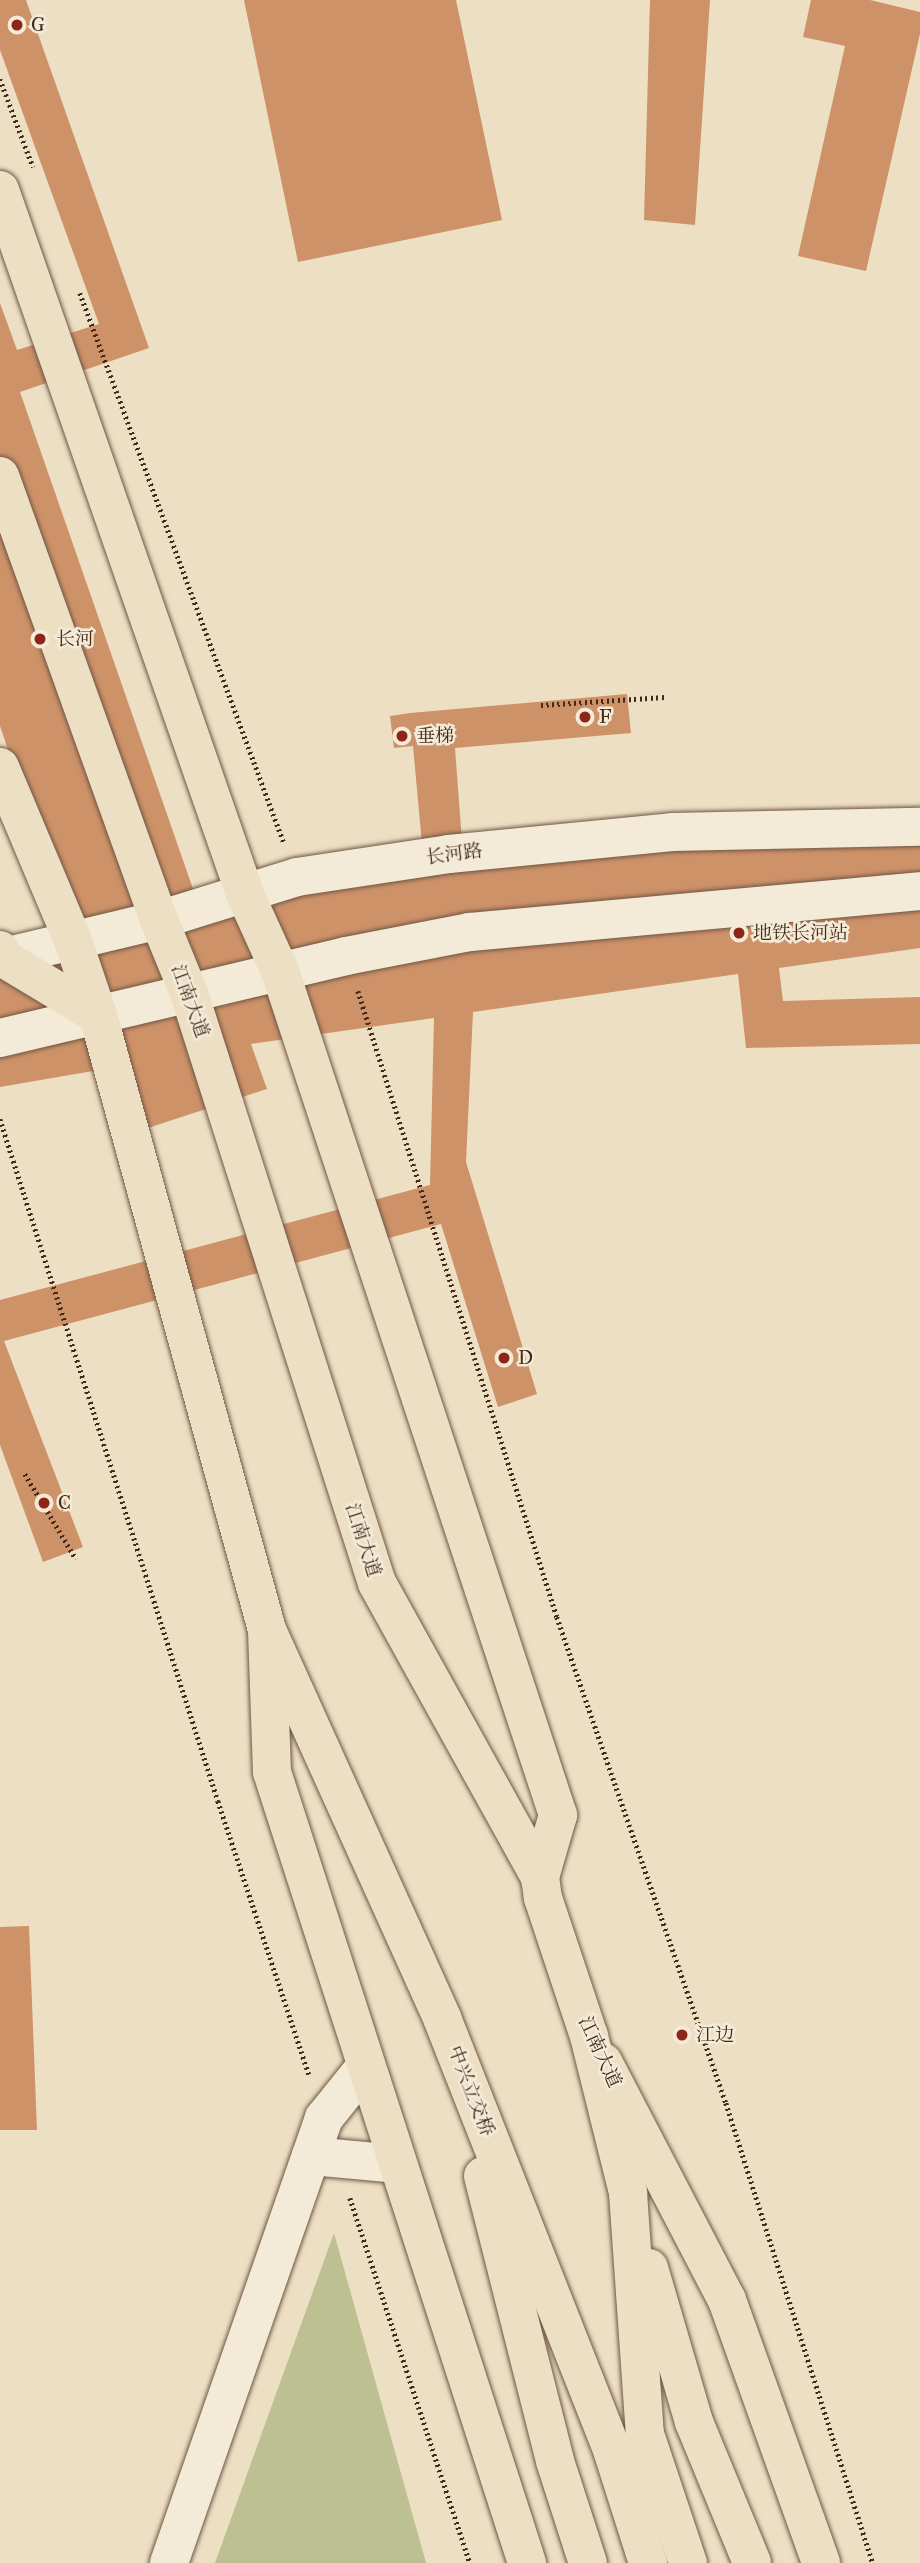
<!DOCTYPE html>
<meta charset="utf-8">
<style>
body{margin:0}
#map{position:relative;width:920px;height:2563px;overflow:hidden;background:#eddfc3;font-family:"IM FELL Great Primer","Noto Serif SC",serif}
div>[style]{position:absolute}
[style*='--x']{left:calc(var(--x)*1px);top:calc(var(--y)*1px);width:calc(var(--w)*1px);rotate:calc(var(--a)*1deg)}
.green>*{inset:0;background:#bdc090}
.building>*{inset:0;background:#ce9269}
.path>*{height:4.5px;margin-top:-2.25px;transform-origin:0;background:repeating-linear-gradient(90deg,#432918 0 2px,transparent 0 5.5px)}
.roads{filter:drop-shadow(0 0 2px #6e5643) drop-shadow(0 0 2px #6e5643)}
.minor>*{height:38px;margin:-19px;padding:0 19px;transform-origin:19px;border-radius:19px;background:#f3ead8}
.secondary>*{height:38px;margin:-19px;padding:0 19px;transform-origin:19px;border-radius:19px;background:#f3ead8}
.primary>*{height:38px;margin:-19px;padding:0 19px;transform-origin:19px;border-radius:19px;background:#eddfc3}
.trunk>*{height:38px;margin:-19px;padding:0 19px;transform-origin:19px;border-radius:19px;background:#eddfc3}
.dots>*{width:19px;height:19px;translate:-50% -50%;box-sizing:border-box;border:4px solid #f3ead8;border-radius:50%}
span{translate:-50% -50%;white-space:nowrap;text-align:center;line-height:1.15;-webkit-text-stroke:5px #f3ead8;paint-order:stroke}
.poi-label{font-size:19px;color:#432918}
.left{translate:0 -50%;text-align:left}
.street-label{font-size:19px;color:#432918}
</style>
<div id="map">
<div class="green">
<i style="clip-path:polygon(334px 2233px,426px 2563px,215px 2563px)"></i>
</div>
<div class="building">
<i style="clip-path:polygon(0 0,26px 0,149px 348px,20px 392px,200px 909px,425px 877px,413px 746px,394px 748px,390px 716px,410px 713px,627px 694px,631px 733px,455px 748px,464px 868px,920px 815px,920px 948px,779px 968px,783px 1001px,920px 997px,920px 1044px,746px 1048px,738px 974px,473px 1012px,466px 1162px,537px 1394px,498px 1407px,441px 1224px,4px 1341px,83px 1547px,43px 1562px,0 1445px,0 1300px,430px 1185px,434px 1018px,251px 1044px,267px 1089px,145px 1129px,122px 1066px,0 1087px,0 948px,72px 936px,0 726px,0 303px,17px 350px,99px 324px,0 50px)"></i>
<i style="clip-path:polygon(244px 0,456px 0,502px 220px,298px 262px)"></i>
<i style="clip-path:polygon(650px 0,710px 0,695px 225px,644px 220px)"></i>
<i style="clip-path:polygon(811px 0,870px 0,920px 12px,920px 34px,866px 271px,798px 256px,845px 46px,803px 37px)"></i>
<i style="clip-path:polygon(29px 1926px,37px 2130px,0 2130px,0 1927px)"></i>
</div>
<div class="path">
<i style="--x:0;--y:79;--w:94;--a:69.4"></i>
<i style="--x:80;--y:293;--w:587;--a:69.65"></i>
<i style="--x:541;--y:705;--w:124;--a:-3.7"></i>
<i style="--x:358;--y:991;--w:657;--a:72.36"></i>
<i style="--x:557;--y:1617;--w:515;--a:70.83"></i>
<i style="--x:726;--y:2103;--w:483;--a:72.3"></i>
<i style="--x:0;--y:1119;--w:716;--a:72.27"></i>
<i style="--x:218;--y:1801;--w:291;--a:71.6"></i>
<i style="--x:25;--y:1474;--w:99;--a:59"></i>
<i style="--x:350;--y:2198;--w:384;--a:71.8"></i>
</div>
<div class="roads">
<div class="minor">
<i style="--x:311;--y:2156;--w:86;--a:5.3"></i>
<i style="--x:169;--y:2563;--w:471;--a:-70.8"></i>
<i style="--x:324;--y:2118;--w:65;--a:-51.2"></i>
</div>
<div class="secondary">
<i style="--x:0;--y:958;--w:163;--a:-13.4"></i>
<i style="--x:159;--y:920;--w:145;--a:-17.3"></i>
<i style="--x:297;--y:877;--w:154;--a:-8.6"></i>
<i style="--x:449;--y:854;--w:224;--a:-5.6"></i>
<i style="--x:672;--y:832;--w:248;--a:-1.2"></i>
<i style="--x:0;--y:1038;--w:356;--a:-13.3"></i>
<i style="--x:346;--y:956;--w:126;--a:-11"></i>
<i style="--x:470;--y:932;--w:452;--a:-5.2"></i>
</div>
<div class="primary">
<i style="--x:0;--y:190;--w:745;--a:70.81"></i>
<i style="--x:245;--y:894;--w:85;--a:65.6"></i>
<i style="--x:280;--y:971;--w:889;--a:71.77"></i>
<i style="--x:558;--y:1815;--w:65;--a:106.2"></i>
<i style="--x:0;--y:950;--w:9;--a:69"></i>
<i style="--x:3;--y:958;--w:111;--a:31"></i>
<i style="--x:267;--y:1630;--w:142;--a:88"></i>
<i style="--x:272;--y:1772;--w:831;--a:72.13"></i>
<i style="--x:603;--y:2062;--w:268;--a:62.5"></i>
<i style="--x:727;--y:2300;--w:279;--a:70.3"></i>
</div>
<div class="trunk">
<i style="--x:0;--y:476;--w:472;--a:70.3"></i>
<i style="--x:159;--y:920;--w:79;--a:67.7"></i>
<i style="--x:189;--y:993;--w:619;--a:72.33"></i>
<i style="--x:377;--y:1583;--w:336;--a:61"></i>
<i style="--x:540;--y:1877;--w:21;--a:82"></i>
<i style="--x:543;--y:1898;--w:145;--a:71.6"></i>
<i style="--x:589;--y:2036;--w:162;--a:76"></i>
<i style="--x:628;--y:2193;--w:242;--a:86"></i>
<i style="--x:645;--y:2434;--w:136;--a:71.6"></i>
<i style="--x:0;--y:767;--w:189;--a:67.2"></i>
<i style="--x:73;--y:941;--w:78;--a:71.3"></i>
<i style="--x:98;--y:1015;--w:638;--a:74.63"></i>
<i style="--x:267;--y:1630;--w:426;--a:65.7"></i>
<i style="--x:442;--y:2018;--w:464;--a:68.5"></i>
<i style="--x:612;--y:2450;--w:119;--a:72.3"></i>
<i style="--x:483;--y:2176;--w:294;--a:75.8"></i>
<i style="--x:555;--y:2461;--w:107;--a:72.1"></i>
<i style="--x:649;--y:2268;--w:160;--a:73.7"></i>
<i style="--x:694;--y:2422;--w:152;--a:67.6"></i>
</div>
</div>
<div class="dots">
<i style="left:17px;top:25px;background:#8f2418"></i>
<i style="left:40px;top:639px;background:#8f2418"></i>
<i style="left:585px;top:717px;background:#8f2418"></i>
<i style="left:402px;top:736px;background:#8f2418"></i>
<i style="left:739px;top:933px;background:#8f2418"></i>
<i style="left:504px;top:1358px;background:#8f2418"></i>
<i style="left:44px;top:1503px;background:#8f2418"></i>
<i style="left:682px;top:2035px;background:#8f2418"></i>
</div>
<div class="poi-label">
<span class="left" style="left:31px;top:25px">G</span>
<span class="left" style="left:56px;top:639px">长河</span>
<span class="left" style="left:599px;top:717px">F</span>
<span class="left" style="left:416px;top:736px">垂梯</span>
<span class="left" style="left:753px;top:933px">地铁长河站</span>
<span class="left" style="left:518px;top:1358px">D</span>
<span class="left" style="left:58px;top:1503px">C</span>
<span class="left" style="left:696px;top:2035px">江边</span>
</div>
<div class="street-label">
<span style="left:454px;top:854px;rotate:-7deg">长河路</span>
<span style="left:190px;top:1001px;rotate:70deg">江南大道</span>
<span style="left:363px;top:1540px;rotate:72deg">江南大道</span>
<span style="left:600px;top:2052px;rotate:65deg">江南大道</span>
<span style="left:471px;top:2091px;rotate:69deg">中兴立交桥</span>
</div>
</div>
